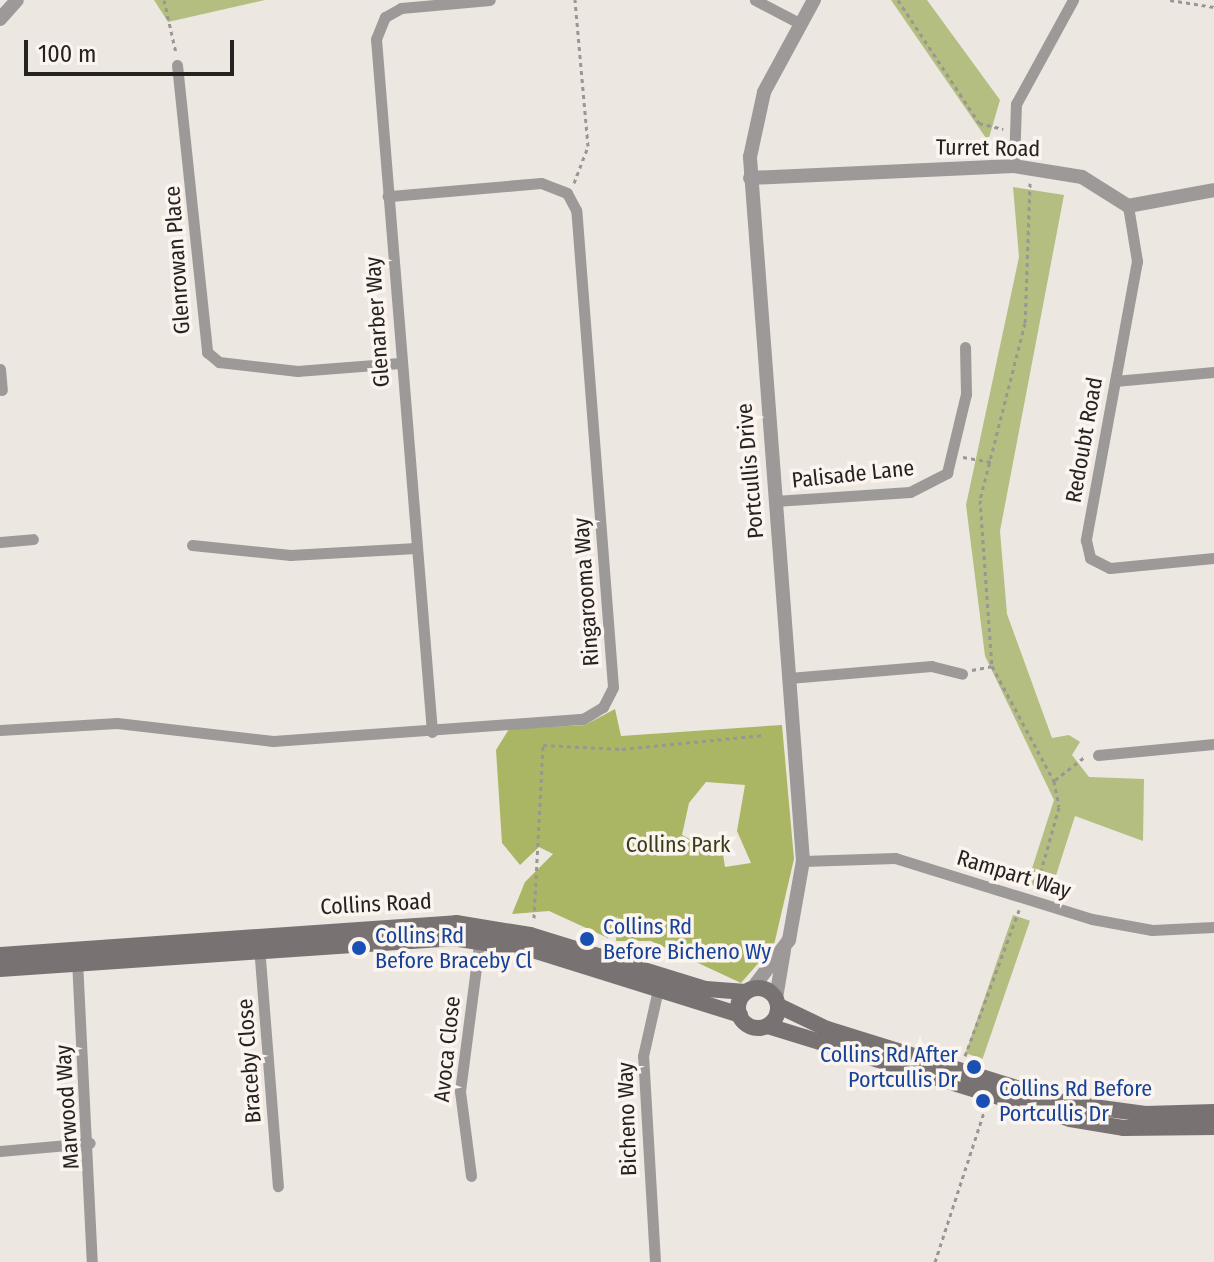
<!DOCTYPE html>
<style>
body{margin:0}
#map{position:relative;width:1214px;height:1262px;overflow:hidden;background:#ede7e2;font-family:"Fira Sans Condensed",sans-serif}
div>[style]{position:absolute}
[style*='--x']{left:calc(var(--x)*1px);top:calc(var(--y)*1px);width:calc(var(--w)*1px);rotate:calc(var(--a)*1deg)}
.green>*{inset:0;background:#b4be80;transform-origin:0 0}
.forest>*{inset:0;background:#aab664}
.path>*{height:3px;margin-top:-1.5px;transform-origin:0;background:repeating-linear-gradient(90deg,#9a9692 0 4px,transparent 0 8px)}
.minor>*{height:11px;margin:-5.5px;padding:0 5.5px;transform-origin:5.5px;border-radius:5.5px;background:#9c9998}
.tertiary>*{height:14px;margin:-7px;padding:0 7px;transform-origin:7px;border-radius:7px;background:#9c9998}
.secondary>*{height:16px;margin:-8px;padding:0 8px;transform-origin:8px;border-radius:8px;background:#787372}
.secondary>.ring{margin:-8px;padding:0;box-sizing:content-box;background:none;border:16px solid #787372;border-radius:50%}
.dots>*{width:22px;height:22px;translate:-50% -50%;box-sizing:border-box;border:4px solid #fbf4ef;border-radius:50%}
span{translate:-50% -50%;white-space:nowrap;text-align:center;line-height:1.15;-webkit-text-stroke:7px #fbf4ef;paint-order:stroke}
.street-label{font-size:22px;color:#252221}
.park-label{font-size:22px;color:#383d19}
.transit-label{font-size:22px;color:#164399}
.left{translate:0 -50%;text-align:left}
.right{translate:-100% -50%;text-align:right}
.scale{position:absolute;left:24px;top:40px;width:210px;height:36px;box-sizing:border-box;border:4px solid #252221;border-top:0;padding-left:10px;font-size:24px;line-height:28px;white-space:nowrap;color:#252221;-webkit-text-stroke:6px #fbf4ef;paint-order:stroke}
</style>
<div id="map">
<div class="green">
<i style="clip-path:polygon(154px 0,265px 0,168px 22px)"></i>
<i style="clip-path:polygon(891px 0,927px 0,1000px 100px,988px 141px)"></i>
<i style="clip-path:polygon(1013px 187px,1064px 195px,1000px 531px,1007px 614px,1052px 738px,1069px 735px,1080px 742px,1072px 755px,1089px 777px,1144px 779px,1143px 841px,1075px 816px,1051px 891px,1027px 884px,1054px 800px,985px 656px,966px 505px,1019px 257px)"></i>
<i style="left:1013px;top:915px;width:18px;height:146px;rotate:19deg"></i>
</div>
<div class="forest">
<i style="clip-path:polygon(evenodd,615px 709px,621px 736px,782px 725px,794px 859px,774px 945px,741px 983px,651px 941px,616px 941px,618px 916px,608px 938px,549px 911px,512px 914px,525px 882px,553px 854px,539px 847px,520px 865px,502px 843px,496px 750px,509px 729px,585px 725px,615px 709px,706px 782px,745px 785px,737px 831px,751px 863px,725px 867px,722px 848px,714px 852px,682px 835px,689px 803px,706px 782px)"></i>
</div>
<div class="path">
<i style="--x:164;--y:0;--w:54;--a:77.2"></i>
<i style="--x:898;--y:0;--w:147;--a:56.6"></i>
<i style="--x:979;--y:123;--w:25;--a:14"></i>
<i style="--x:1170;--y:0;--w:45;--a:9"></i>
<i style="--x:574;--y:183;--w:40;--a:-69"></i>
<i style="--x:588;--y:146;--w:147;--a:-95.1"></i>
<i style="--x:1030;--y:183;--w:140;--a:92"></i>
<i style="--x:1025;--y:323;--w:183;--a:104.3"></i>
<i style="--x:980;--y:500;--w:166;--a:85.9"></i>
<i style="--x:992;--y:666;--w:131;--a:61.7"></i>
<i style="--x:1054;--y:781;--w:26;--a:79"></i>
<i style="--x:1059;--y:807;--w:85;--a:105.7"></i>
<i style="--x:963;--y:457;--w:28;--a:10"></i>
<i style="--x:972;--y:670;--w:20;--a:-11"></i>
<i style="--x:1055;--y:780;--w:39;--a:-38"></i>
<i style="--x:534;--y:918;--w:173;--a:-87"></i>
<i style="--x:543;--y:745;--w:79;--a:2.9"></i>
<i style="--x:622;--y:749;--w:143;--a:-5.6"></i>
<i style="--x:965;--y:1056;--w:156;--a:-69.7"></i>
<i style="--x:935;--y:1262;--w:158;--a:-71.9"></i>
</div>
<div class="minor">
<i style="--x:755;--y:0;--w:50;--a:27.6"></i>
<i style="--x:177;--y:65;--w:289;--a:84"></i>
<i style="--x:207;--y:352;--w:16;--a:40"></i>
<i style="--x:219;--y:362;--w:79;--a:6.6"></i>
<i style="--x:297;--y:371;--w:103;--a:-4.4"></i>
<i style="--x:1014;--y:166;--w:62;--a:-88.2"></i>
<i style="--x:1016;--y:104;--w:119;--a:-61.3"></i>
<i style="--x:1128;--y:206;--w:56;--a:80.7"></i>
<i style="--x:1137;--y:261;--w:284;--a:100.4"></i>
<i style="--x:1086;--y:540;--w:18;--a:77"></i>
<i style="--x:1090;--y:558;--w:22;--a:27"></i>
<i style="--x:1110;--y:568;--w:104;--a:-5.5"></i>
<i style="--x:0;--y:369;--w:21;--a:85"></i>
<i style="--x:1115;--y:381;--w:99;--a:-5.2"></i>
<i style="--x:775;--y:501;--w:135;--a:-3.8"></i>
<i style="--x:910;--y:492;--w:42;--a:-27.2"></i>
<i style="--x:947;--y:473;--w:81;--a:-76.5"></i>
<i style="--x:966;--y:394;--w:47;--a:-91.2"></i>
<i style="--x:0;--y:542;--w:33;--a:-5"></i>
<i style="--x:192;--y:545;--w:99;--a:5.8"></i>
<i style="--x:290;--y:555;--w:126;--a:-3.2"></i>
<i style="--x:789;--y:678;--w:143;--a:-4.8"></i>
<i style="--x:931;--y:666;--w:32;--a:14"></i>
<i style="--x:0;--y:730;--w:117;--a:-3.4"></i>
<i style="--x:117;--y:723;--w:157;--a:6.6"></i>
<i style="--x:273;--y:741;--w:311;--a:-4.1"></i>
<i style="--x:583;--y:719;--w:23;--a:-31"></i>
<i style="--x:603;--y:707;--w:22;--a:-63"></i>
<i style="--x:613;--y:687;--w:478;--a:-94.4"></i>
<i style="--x:576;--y:210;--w:19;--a:-118"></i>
<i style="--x:567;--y:193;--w:28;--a:-159"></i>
<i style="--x:541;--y:183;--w:154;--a:175.1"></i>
<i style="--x:432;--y:732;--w:695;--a:-94.62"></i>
<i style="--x:376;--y:39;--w:24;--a:-68"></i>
<i style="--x:385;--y:17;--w:18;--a:-29"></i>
<i style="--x:401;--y:8;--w:89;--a:-5.1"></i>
<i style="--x:1098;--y:755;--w:117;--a:-5.4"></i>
<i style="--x:803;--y:861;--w:92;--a:-1.9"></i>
<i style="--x:895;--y:858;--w:206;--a:17.2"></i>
<i style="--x:1092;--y:919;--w:61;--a:10.4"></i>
<i style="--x:1152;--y:930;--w:62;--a:-2.8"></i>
<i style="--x:259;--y:946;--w:241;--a:85.5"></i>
<i style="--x:77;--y:960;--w:302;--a:87.2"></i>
<i style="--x:0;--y:1151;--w:90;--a:-5.1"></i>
<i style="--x:471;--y:1176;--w:86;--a:-97.4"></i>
<i style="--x:460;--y:1091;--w:154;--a:-82.6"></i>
<i style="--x:655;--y:1262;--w:206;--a:-93.3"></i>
<i style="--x:643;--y:1056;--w:73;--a:-77.3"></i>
</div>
<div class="tertiary">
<i style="--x:0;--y:19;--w:25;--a:-48"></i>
<i style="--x:750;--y:178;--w:264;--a:-2.6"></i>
<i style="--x:1014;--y:166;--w:69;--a:9.2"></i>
<i style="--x:1082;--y:177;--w:54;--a:32.2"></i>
<i style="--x:1128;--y:206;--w:87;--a:-10.5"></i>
<i style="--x:752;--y:989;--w:61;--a:-52.9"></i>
<i style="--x:789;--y:940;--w:80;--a:-80"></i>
<i style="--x:803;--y:861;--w:706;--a:-94.31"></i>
<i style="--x:750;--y:157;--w:66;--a:-77.8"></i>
<i style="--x:764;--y:92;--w:105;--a:-61.5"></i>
<i style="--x:776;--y:998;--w:49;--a:-80.5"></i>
</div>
<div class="secondary">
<i style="--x:0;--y:955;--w:457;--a:-4"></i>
<i style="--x:456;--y:923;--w:75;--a:9.2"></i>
<i style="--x:530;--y:935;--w:184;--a:17.1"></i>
<i style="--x:706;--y:989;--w:40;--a:4.3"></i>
<i style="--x:0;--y:969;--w:453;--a:-3.9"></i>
<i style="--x:452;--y:938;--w:82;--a:8.4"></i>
<i style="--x:533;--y:950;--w:217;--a:17.4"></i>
<i class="ring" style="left:738px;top:988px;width:24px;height:24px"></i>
<i style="--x:779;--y:1006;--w:53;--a:25.6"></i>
<i style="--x:827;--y:1029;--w:248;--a:17.3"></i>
<i style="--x:1064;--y:1103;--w:82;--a:7.7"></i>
<i style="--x:1145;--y:1114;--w:69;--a:-1.7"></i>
<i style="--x:768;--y:1026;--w:316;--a:17.1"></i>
<i style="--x:1070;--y:1119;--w:55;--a:9.5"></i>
<i style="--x:1124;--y:1128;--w:90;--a:-0.6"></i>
</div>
<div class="dots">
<i style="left:587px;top:939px;background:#1a4fb4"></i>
<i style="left:359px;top:948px;background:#1a4fb4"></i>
<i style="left:974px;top:1067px;background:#1a4fb4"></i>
<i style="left:983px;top:1101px;background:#1a4fb4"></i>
</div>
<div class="street-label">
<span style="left:988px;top:148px;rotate:1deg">Turret Road</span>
<span style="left:177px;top:260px;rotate:-94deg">Glenrowan Place</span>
<span style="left:377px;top:322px;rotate:-94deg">Glenarber Way</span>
<span style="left:1084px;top:440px;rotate:-80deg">Redoubt Road</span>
<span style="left:750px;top:471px;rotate:-95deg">Portcullis Drive</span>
<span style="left:853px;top:474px;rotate:-6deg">Palisade Lane</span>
<span style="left:586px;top:592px;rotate:-94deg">Ringarooma Way</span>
<span style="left:1014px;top:874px;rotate:17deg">Rampart Way</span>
<span style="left:376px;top:904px;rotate:-3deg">Collins Road</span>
<span style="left:447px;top:1049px;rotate:-84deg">Avoca Close</span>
<span style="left:249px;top:1061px;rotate:-94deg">Braceby Close</span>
<span style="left:67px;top:1107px;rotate:-94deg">Marwood Way</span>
<span style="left:627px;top:1119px;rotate:-92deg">Bicheno Way</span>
</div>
<div class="park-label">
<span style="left:678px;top:845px">Collins Park</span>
</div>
<div class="transit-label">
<span class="left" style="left:603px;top:939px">Collins Rd<br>Before Bicheno Wy</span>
<span class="left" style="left:375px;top:948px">Collins Rd<br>Before Braceby Cl</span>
<span class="right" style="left:958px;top:1067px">Collins Rd After<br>Portcullis Dr</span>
<span class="left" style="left:999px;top:1101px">Collins Rd Before<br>Portcullis Dr</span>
</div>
<div class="scale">100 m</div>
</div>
